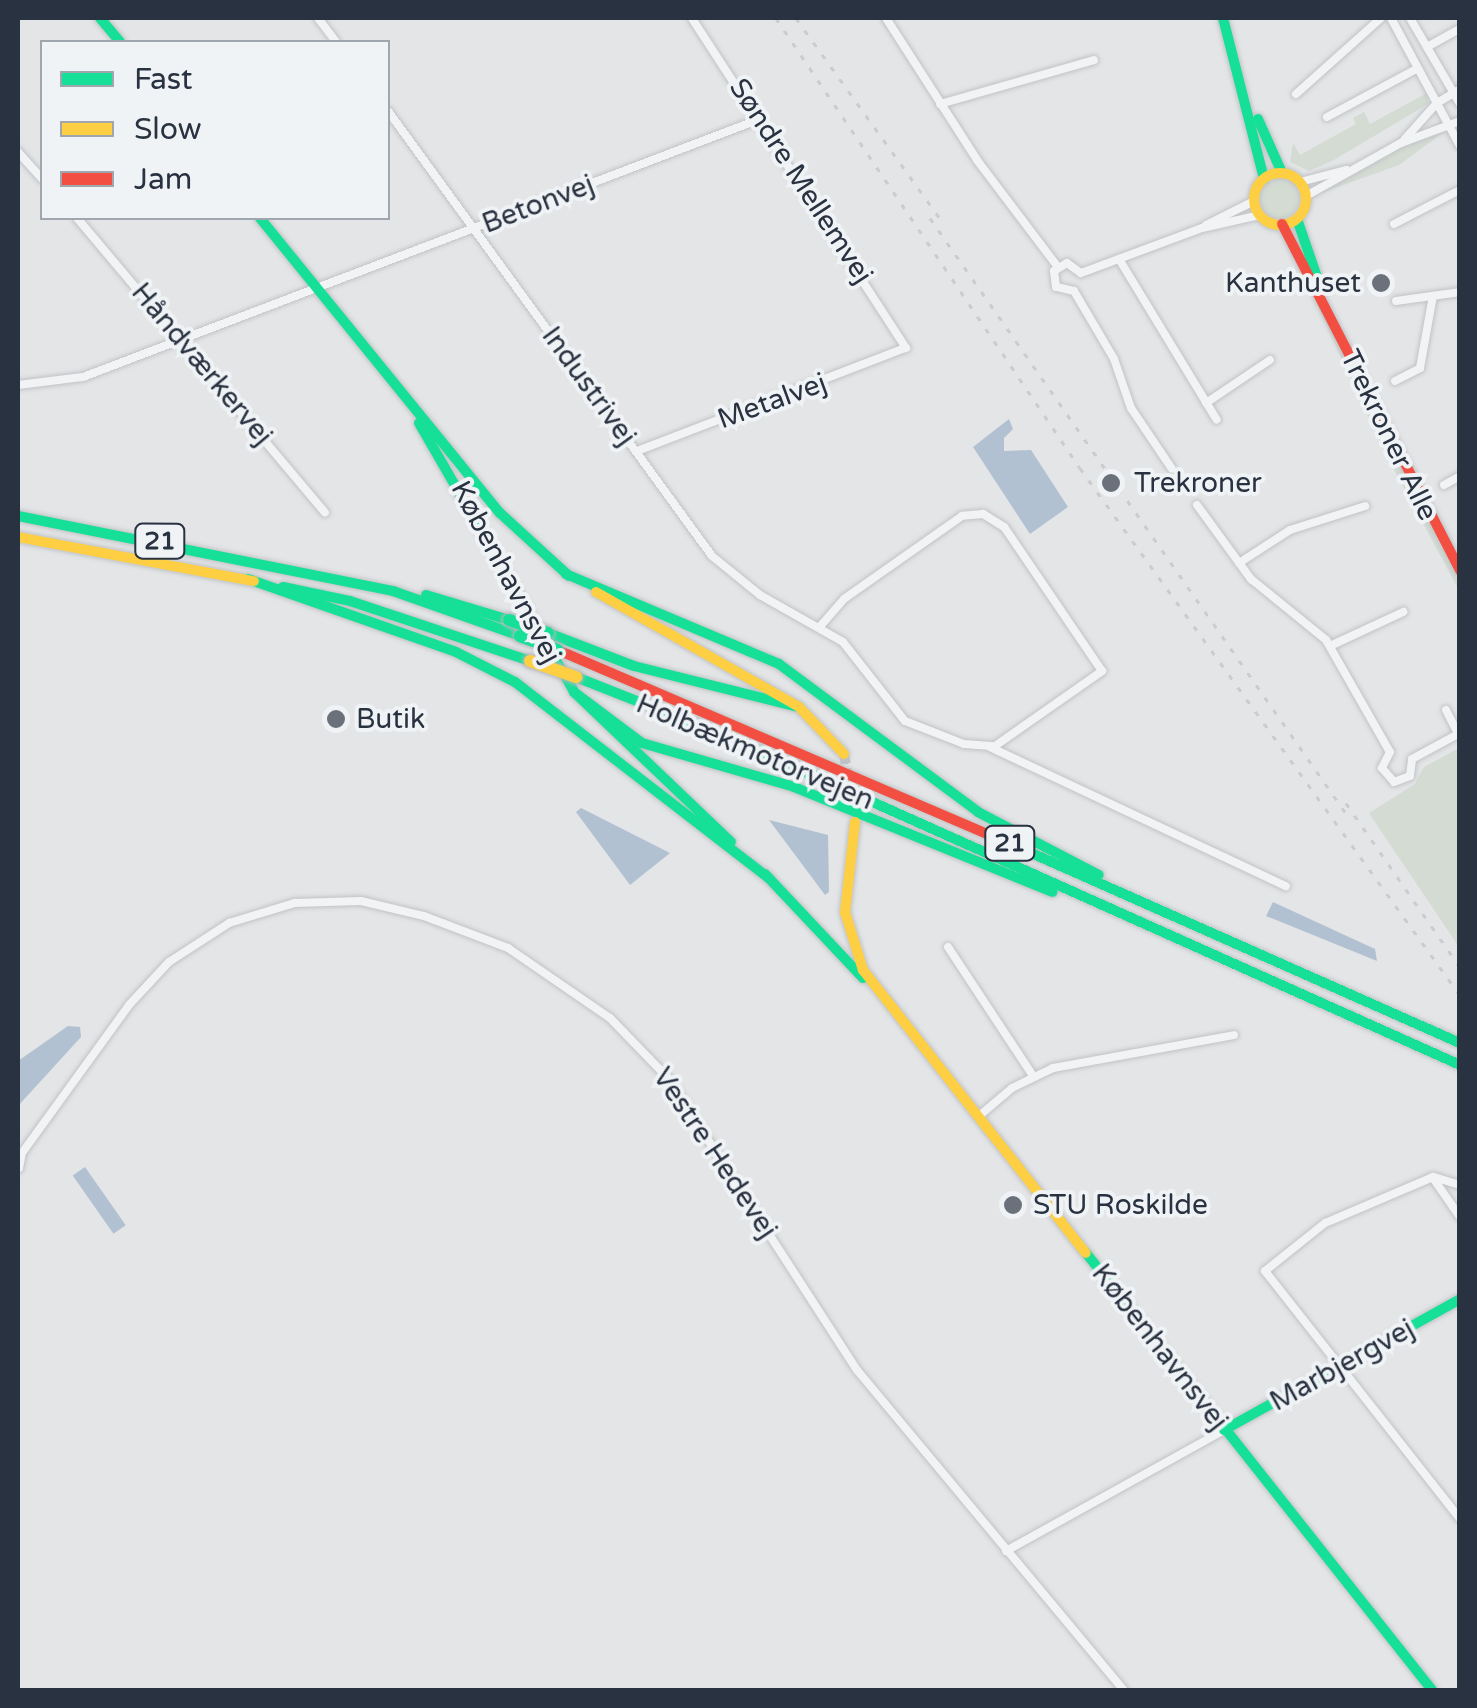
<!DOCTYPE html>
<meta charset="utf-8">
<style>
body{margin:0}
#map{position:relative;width:1477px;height:1708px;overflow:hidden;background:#e3e5e7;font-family:"Varela Round",sans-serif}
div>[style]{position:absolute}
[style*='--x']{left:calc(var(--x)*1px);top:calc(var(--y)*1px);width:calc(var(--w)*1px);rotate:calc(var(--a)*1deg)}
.green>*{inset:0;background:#d3dbd3}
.round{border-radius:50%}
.water>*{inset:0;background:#b2c1d1;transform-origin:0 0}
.secondary-tunnel>*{height:10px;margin-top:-5px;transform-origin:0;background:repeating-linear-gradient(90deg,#bec1c6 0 10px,transparent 0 15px)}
.roads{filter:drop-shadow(0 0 2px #c1c3c5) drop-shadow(0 0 2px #c1c3c5)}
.street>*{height:8px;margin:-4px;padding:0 4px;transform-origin:4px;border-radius:4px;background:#f1f3f4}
.fast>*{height:10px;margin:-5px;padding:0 5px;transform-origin:5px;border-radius:5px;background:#16e098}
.slow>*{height:10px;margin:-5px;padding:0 5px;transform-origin:5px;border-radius:5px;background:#ffcf43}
.slow>.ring{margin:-5px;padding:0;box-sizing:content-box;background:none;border:10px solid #ffcf43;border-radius:50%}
.jam>*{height:10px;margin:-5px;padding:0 5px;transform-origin:5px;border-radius:5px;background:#f24e42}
.rail>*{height:2.5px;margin-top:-1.25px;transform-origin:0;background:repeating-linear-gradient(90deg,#cbcccf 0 5px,transparent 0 15px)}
.bridges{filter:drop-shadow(0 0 2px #b5b8bc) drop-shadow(0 0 2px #b5b8bc)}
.fast-bridge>*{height:12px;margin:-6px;padding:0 6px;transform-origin:6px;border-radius:6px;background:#16e098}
.slow-bridge>*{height:12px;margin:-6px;padding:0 6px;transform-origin:6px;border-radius:6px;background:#ffcf43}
.dots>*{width:28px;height:28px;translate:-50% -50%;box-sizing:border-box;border:5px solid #f0f3f6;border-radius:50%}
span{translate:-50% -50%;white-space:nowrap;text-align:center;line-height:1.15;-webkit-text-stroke:8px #f0f3f6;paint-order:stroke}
.shield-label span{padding:2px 8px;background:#f0f3f6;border:2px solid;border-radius:8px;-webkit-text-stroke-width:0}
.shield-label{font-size:25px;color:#293240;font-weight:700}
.street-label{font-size:28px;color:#293240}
.poi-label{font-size:28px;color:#293240}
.right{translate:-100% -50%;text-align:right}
.left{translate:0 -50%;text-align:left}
.frame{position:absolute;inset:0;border:20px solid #293240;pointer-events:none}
.legend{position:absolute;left:40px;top:40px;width:350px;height:180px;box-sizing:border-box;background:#f0f3f6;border:2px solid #a0a6ad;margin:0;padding:12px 18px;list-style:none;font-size:30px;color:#293240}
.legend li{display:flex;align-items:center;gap:20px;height:50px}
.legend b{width:50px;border:2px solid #a0a6ad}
</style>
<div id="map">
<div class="green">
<i style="clip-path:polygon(1427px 93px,1428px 104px,1332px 161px,1309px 171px,1290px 162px,1293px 143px,1300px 155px,1356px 124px,1353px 118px,1364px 112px,1370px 124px)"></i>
<i style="clip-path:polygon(1444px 132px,1399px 165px,1318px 194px,1414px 141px)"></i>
<i class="round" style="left:1258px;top:177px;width:42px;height:42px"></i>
<i style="clip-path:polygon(1286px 237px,1459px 581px,1459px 590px,1383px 449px)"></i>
<i style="clip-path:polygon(1459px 748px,1459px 947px,1369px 813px,1415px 784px,1424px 767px)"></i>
</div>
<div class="water">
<i style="clip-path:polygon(1009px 419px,1013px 429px,1004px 438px,1004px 451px,1031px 450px,1068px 507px,1030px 534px,973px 447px)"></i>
<i style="clip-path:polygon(581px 808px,670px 853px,630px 885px,576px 812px)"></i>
<i style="clip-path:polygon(769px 820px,828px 835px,829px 892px,825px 895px)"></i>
<i style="clip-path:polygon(1273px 902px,1375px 949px,1377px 961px,1266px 916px)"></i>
<i style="clip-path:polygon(68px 1026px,80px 1027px,81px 1037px,18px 1106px,18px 1061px)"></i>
<i style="left:85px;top:1167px;width:71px;height:15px;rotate:55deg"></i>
</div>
<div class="secondary-tunnel">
<i style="--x:844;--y:754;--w:63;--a:79.9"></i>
</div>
<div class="roads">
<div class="street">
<i style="--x:318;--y:18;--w:30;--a:53"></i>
<i style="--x:886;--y:18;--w:169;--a:57.3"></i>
<i style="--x:977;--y:160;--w:134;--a:52.9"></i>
<i style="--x:1391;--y:18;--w:145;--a:61.7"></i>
<i style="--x:1410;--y:18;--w:99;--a:59.8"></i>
<i style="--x:1427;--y:47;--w:38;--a:-29"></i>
<i style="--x:1296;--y:94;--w:114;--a:-41.8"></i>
<i style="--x:940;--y:104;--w:160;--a:-15.9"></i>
<i style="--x:388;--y:111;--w:550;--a:53.94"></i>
<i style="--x:712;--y:556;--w:62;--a:39.1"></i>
<i style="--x:760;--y:595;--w:95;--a:29.5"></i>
<i style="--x:843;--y:642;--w:100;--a:51.9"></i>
<i style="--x:905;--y:721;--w:63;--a:21.3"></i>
<i style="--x:964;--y:744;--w:31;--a:4"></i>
<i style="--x:995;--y:746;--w:131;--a:-35"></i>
<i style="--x:1102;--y:671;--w:174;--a:-124.2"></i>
<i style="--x:1004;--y:527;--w:25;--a:-148"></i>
<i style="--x:983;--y:514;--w:21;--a:175"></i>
<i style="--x:962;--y:516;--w:144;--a:144.9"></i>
<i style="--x:844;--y:599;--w:35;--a:131"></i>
<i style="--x:1327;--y:117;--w:103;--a:-28.3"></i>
<i style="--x:1404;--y:140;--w:50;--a:-48.3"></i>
<i style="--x:1437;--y:103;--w:27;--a:-31"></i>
<i style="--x:18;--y:152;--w:36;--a:48"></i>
<i style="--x:1300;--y:182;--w:48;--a:-14.6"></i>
<i style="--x:1306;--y:196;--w:109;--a:-29.2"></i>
<i style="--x:1401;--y:143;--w:63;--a:-20.4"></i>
<i style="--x:77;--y:218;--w:385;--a:49.9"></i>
<i style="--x:1394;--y:224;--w:74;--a:-27.3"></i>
<i style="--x:1206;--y:225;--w:54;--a:-26.6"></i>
<i style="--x:1119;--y:259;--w:188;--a:58.7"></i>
<i style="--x:1081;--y:273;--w:129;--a:-20.4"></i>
<i style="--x:1202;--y:228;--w:59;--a:-12.6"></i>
<i style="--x:1074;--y:291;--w:79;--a:59.5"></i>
<i style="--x:1114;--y:359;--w:52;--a:70.9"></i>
<i style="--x:1131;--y:408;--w:73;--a:56.1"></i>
<i style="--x:1074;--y:291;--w:18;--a:-167"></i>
<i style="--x:1056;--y:287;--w:16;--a:-97"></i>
<i style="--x:1054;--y:271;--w:15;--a:-32"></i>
<i style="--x:1067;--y:263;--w:17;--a:36"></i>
<i style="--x:1396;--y:301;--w:65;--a:-8"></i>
<i style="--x:1395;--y:381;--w:28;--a:-27"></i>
<i style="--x:1420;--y:368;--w:73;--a:-79.8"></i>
<i style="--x:18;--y:385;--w:65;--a:-7"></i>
<i style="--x:83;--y:377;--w:724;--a:-20.86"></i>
<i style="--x:1206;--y:403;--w:77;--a:-33.9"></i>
<i style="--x:637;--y:451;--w:288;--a:-21"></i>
<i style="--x:906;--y:348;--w:393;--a:-123"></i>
<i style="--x:1444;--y:485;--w:18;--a:-29"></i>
<i style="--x:1197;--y:505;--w:92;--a:53.9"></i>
<i style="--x:1251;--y:579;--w:97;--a:39.1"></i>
<i style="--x:1326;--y:640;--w:129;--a:60.3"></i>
<i style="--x:1239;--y:563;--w:61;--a:-32.9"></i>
<i style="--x:1290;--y:530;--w:79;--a:-17.7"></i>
<i style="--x:1330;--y:646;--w:81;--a:-25"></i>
<i style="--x:1446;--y:710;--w:27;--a:63"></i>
<i style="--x:990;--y:747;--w:327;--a:25.2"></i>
<i style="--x:1390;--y:752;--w:18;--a:117"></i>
<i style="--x:1382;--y:768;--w:18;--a:49"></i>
<i style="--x:1394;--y:782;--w:17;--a:-21"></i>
<i style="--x:1410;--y:776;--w:17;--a:-83"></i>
<i style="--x:1412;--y:759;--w:55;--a:-28.4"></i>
<i style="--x:948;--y:947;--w:154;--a:56.6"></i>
<i style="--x:979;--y:1116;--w:43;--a:-40.3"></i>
<i style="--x:1012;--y:1088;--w:46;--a:-26"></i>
<i style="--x:1053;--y:1068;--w:184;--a:-10.3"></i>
<i style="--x:19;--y:1168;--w:15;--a:-79"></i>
<i style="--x:22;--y:1153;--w:183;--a:-54.1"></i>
<i style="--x:129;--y:1005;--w:59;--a:-47.1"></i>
<i style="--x:169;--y:962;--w:72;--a:-33"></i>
<i style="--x:229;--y:923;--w:69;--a:-16.9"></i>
<i style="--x:295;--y:903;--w:66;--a:-1.7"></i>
<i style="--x:361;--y:901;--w:65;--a:13.4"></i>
<i style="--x:424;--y:916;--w:90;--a:20.9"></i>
<i style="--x:508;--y:948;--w:124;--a:34.5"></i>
<i style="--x:610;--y:1018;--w:83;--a:46"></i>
<i style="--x:668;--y:1078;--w:348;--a:57.1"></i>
<i style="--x:857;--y:1370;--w:417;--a:50.2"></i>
<i style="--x:1433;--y:1178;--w:47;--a:55.3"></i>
<i style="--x:1460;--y:1185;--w:28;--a:-163"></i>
<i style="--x:1433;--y:1177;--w:117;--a:156.9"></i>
<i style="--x:1325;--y:1223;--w:77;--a:141.3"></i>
<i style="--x:1265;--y:1271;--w:315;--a:51.8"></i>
<i style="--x:1006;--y:1551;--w:249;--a:-29"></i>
</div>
<div class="fast">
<i style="--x:100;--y:18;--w:31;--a:50"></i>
<i style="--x:1223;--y:18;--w:166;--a:75.7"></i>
<i style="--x:1258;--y:119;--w:59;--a:66"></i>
<i style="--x:260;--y:218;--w:380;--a:50.9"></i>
<i style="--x:500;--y:513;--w:93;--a:42.4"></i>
<i style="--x:1297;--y:219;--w:61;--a:71"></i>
<i style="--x:419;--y:423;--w:310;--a:60"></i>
<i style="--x:574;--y:692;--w:217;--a:43.7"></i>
<i style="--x:18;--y:516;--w:382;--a:11.3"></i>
<i style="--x:393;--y:591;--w:135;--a:19.5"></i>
<i style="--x:566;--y:574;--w:231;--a:22.9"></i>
<i style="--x:779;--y:664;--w:248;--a:36.6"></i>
<i style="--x:978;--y:812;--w:136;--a:27.5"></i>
<i style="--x:248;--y:579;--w:220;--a:19.3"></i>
<i style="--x:456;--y:652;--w:66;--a:27"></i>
<i style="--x:515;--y:682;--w:321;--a:37.7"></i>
<i style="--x:283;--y:587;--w:68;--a:11.8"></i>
<i style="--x:350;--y:601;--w:190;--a:18.4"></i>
<i style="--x:426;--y:595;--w:87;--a:16.8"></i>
<i style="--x:548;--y:633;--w:92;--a:21"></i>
<i style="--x:634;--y:666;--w:170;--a:14"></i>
<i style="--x:576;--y:677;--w:160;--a:21.6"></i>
<i style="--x:725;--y:736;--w:805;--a:24.11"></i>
<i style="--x:574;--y:692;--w:85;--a:36.9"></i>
<i style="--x:642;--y:743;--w:158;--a:16.1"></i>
<i style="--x:794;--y:787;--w:279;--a:22.1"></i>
<i style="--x:993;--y:836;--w:511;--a:23.91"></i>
<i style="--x:765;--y:874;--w:143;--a:46.7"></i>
<i style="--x:1086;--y:1253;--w:557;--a:51.63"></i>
<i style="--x:1224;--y:1430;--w:270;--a:-29"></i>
</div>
<div class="slow">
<i class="ring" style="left:1254px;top:173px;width:42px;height:42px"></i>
<i style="--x:18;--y:537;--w:240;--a:10.6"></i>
<i style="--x:596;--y:592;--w:233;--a:29.5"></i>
<i style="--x:799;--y:707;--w:65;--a:46.2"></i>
<i style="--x:855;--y:822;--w:91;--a:96.3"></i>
<i style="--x:845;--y:912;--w:61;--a:72.8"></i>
<i style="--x:863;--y:970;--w:360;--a:51.8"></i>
</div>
<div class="jam">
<i style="--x:1282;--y:224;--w:390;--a:62.8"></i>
<i style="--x:558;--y:650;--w:473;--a:23.2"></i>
</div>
</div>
<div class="rail">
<i style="--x:776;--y:18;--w:543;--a:55.96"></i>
<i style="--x:1080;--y:468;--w:650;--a:54.21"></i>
<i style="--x:796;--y:18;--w:254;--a:54.3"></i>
<i style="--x:930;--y:218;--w:730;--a:55.05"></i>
<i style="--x:1346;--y:803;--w:200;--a:55.2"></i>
</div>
<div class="bridges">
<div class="fast-bridge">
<i style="--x:509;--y:620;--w:41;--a:18.4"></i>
<i style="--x:520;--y:636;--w:40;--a:20.2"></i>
</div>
<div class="slow-bridge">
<i style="--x:530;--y:661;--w:49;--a:19.2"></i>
</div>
</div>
<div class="dots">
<i style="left:1381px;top:283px;background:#6a717a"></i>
<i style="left:1111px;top:483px;background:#6a717a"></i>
<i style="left:336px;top:719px;background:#6a717a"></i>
<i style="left:1013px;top:1205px;background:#6a717a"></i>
</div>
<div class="shield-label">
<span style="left:160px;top:541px">21</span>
<span style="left:1010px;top:843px">21</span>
</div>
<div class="street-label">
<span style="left:801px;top:181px;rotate:57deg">Søndre Mellemvej</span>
<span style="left:538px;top:204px;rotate:-21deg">Betonvej</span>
<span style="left:202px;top:364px;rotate:50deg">Håndværkervej</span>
<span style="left:589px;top:386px;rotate:54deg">Industrivej</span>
<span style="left:772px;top:401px;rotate:-20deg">Metalvej</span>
<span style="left:1389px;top:435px;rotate:64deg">Trekroner Alle</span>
<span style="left:506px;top:572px;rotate:62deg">Københavnsvej</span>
<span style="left:755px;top:752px;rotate:23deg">Holbækmotorvejen</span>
<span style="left:715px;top:1153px;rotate:56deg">Vestre Hedevej</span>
<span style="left:1160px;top:1347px;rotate:52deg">Københavnsvej</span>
<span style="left:1342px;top:1365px;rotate:-29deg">Marbjergvej</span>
</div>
<div class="poi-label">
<span class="right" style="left:1361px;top:283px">Kanthuset</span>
<span class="left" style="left:1134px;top:483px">Trekroner</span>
<span class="left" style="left:356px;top:719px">Butik</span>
<span class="left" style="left:1033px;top:1205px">STU Roskilde</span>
</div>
<div class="frame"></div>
<ul class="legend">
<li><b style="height:12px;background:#16e098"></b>Fast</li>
<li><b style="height:12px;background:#ffcf43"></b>Slow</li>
<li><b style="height:12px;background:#f24e42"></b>Jam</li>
</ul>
</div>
